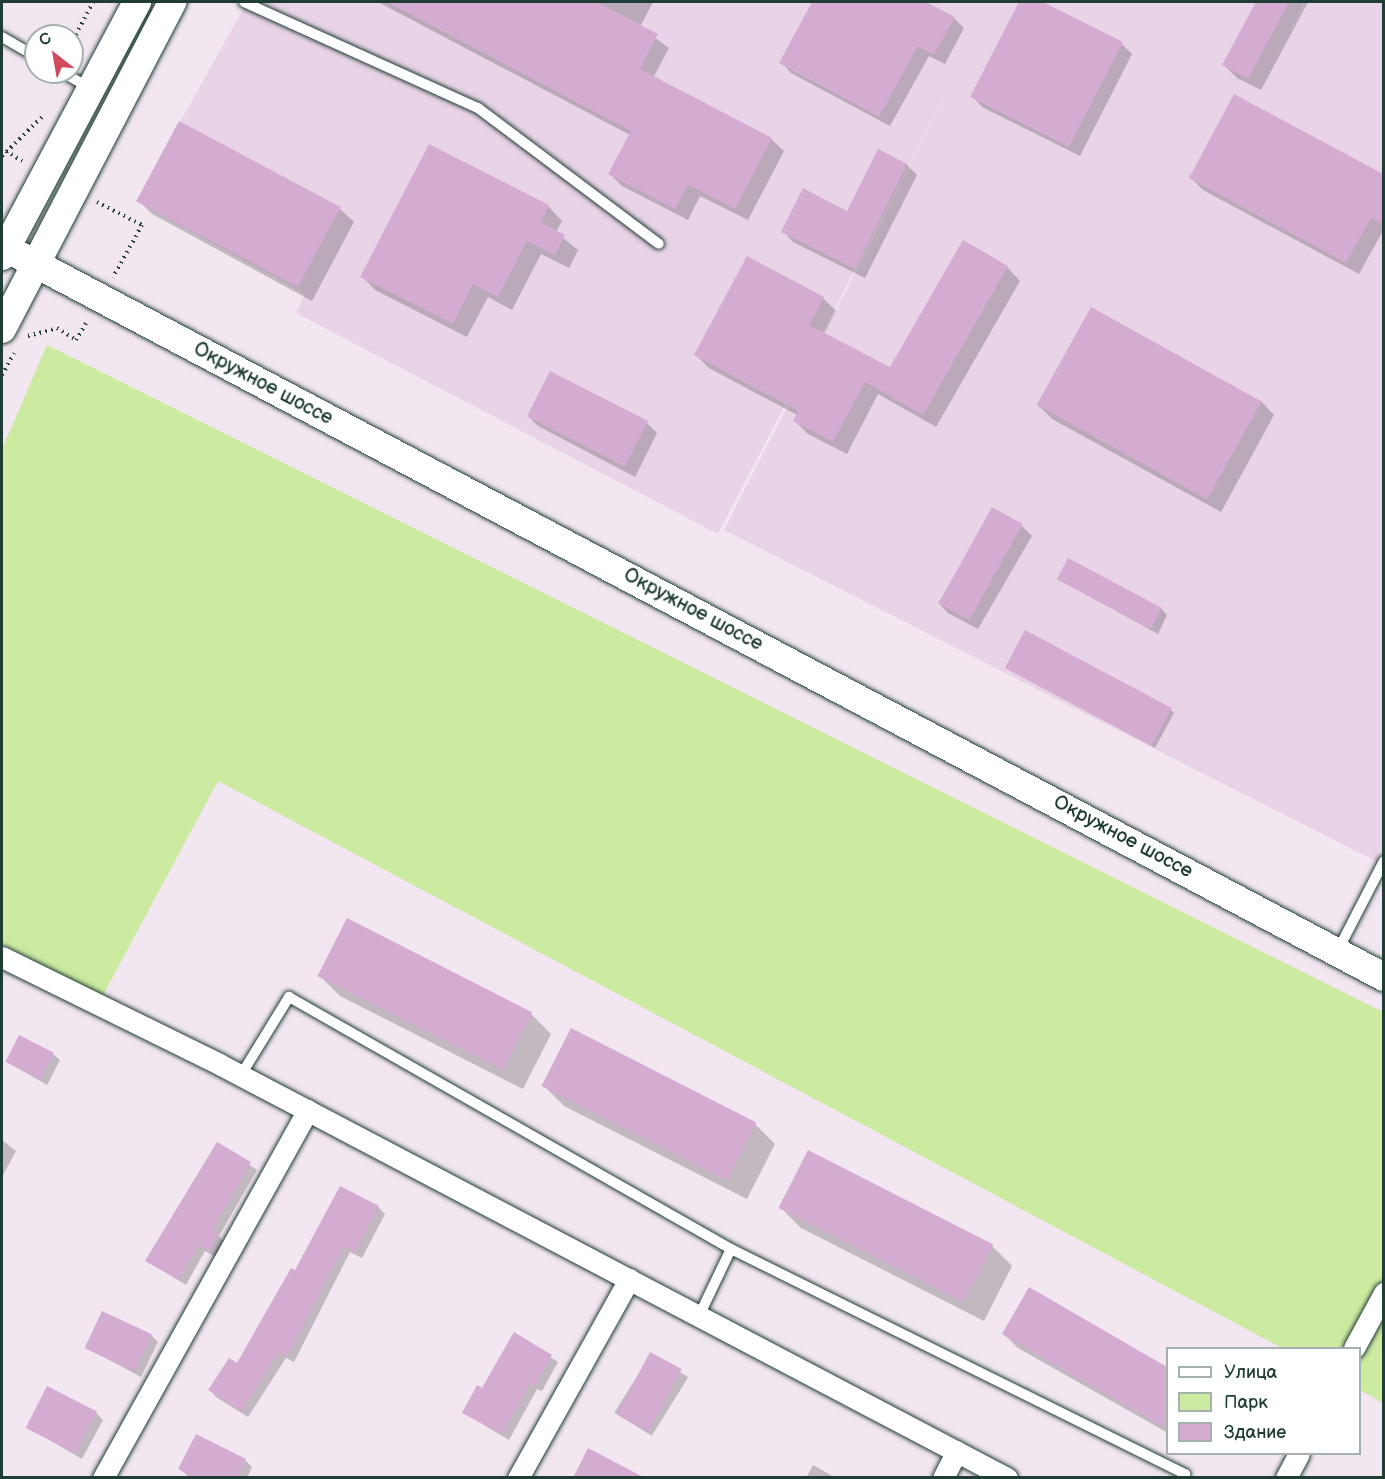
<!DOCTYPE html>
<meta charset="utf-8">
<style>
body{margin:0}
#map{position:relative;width:1385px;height:1479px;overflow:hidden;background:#f2e6f1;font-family:"Balsamiq Sans",sans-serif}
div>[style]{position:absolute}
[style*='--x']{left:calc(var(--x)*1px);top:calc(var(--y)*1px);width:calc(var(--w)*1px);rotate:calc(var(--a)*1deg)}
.built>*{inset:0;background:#e9d4e7}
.green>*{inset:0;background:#cdeaa1}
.shadow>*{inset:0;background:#0003;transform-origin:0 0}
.building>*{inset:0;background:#d4abd1;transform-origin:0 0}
.path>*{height:4px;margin-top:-2px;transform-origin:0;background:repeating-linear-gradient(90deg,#1f3d34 0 1.5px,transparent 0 6px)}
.roads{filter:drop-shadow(0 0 2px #1f3d34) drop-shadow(0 0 2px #1f3d34)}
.lane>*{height:10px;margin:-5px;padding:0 5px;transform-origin:5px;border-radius:5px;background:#fff}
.street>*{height:21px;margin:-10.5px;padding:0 10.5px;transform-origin:10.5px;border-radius:10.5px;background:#fff}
.secondary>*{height:28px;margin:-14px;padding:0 14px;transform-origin:14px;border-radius:14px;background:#fff}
span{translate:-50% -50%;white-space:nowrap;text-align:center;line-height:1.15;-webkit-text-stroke:5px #fff;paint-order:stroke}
.street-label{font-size:20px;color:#1f3d34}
.frame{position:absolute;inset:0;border:3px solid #1f3d34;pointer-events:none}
.legend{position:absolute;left:1166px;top:1347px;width:195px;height:108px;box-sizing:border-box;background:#fff;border:2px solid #a5b1ae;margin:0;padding:8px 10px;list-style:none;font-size:18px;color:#1f3d34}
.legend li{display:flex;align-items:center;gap:12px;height:30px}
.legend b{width:30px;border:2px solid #a5b1ae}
.north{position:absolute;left:24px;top:24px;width:60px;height:60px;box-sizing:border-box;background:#fff;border:2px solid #a5b1ae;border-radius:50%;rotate:329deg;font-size:16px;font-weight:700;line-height:24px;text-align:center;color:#1f3d34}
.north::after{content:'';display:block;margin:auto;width:21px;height:27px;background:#d1495b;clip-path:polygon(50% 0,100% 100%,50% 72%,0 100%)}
</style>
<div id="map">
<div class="built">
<i style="clip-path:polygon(247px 2px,595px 2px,657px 34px,653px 43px,658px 34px,597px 2px,1304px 2px,1277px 58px,1306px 2px,1383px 2px,1383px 865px,724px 530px,958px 72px,718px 534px,296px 313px,305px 294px,136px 201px)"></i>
</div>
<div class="green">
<i style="clip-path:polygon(47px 345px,1383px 1012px,1383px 1403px,1360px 1390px,1360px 1348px,1282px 1348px,218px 781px,102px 997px,2px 944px,2px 449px)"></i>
</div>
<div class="shadow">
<i style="clip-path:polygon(378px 2px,533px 2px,540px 5px,542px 2px,653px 2px,640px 27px,669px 48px,653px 78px,771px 139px,784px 151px,748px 220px,700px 196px,688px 220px,622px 186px,610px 174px,630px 135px)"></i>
<i style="clip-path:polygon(814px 2px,923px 2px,954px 18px,964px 28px,945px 64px,929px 56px,890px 126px,791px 73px,781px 62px)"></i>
<i style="clip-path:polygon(1021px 2px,1039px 2px,1122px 44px,1132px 54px,1080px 156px,982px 107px,972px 96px)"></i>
<i style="clip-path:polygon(1257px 2px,1308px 2px,1261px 90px,1237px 78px,1224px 65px)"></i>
<i style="clip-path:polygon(1235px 96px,1384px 176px,1384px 229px,1359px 274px,1203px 190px,1191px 178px)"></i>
<i style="clip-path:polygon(430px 146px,549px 207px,562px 221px,556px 232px,578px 250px,569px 268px,541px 254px,512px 310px,488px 297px,467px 337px,375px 290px,362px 276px)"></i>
<i style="clip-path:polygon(879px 151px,907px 165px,917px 175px,865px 278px,793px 242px,783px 231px,848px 213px)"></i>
<i style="clip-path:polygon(138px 200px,340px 209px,354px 222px,312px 301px,152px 214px)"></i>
<i style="clip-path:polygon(1007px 267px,1020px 281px,936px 427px,878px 394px,847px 454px,808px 434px,795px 421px,797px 415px,709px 368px,696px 355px,823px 298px,836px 311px,824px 334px,891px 369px)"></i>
<i style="clip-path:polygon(1261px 401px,1274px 415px,1221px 512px,1052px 419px,1038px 405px)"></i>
<i style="clip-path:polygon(528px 416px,647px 423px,657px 433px,635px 477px,538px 426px)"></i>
<i style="clip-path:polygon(1022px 526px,1032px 536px,978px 629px,948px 613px,938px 602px)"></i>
<i style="clip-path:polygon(1058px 579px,1161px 608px,1167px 615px,1158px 634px)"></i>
<i style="clip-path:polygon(1007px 667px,1170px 709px,1174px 713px,1155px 748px)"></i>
<i style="clip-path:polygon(320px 976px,531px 1014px,551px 1034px,523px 1089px,340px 996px)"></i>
<i style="clip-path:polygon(53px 1054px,60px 1060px,47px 1085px,7px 1062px)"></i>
<i style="clip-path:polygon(543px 1085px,755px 1124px,775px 1144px,747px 1199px,564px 1106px)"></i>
<i style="clip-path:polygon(2px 1140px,16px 1151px,2px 1177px)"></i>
<i style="clip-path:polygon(217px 1144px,257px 1170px,219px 1236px,224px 1242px,216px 1257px,205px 1251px,186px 1285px,147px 1261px)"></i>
<i style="clip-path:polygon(378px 1207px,385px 1214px,362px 1258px,350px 1252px,294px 1362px,286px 1358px,248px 1417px,216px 1397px,210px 1390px,238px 1365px,296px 1273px)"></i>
<i style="clip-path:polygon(781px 1208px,992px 1246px,1012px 1266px,984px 1321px,801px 1228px)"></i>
<i style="clip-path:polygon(1030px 1290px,1168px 1369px,1168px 1433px,1018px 1348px,1004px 1334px)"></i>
<i style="clip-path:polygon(514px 1334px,558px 1362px,542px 1391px,537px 1389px,509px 1440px,464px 1413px,483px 1390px)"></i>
<i style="clip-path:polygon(151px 1335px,158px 1342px,141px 1377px,87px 1348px)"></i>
<i style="left:651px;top:1354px;width:44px;height:69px;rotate:32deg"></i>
<i style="clip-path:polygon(96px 1413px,103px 1420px,82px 1459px,27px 1427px)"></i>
<i style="clip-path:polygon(245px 1460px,252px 1467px,247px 1478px,190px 1478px,180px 1469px)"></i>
<i style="clip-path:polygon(813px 1465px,836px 1478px,806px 1478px)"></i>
</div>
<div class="building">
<i style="clip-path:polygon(387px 2px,596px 2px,658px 34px,640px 69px,772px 138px,735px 209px,688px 185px,675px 209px,608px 174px,631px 131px)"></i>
<i style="clip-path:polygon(812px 2px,926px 2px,955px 17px,934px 55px,918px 46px,879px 117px,779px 63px)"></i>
<i style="clip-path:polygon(1019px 2px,1043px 2px,1123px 42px,1069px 147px,970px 97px)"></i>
<i style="clip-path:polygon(1256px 2px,1289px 2px,1248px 79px,1222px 65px)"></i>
<i style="clip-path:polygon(1234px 94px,1383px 174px,1383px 225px,1371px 218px,1346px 263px,1189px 178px)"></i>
<i style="left:179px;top:121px;width:183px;height:91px;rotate:28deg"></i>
<i style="clip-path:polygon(429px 144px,549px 205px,541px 222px,565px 235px,555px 255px,527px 241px,498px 297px,473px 284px,453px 324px,360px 277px)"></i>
<i style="clip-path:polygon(878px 149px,907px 164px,855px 269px,781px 232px,803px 188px,847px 211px)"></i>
<i style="clip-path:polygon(963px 240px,1008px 266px,923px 415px,865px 382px,833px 442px,793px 421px,798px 411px,694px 355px,747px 256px,824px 297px,809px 325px,890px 367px)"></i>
<i style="left:1091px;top:307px;width:195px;height:112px;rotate:29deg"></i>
<i style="left:550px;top:371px;width:110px;height:51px;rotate:27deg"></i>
<i style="left:992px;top:507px;width:35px;height:110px;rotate:29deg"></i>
<i style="left:1068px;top:558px;width:106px;height:24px;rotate:28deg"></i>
<i style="left:1025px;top:630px;width:166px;height:43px;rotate:28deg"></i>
<i style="left:347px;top:918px;width:208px;height:65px;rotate:27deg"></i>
<i style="left:571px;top:1028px;width:208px;height:65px;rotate:27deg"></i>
<i style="left:19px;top:1035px;width:39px;height:30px;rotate:27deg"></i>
<i style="clip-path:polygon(217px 1142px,251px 1162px,212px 1230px,218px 1234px,209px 1251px,198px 1245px,179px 1280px,145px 1261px)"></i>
<i style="left:808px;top:1150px;width:208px;height:65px;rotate:27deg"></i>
<i style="clip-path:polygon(340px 1186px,379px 1206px,355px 1252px,344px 1246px,287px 1357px,279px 1352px,241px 1411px,208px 1390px,229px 1358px,237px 1363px,291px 1268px,295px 1270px)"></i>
<i style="clip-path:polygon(1029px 1287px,1167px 1367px,1167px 1429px,1002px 1334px)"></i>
<i style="left:102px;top:1311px;width:55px;height:41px;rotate:25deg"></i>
<i style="clip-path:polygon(514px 1332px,552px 1355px,535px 1386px,530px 1383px,502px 1434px,462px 1413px,477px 1385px,482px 1388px)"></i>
<i style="left:650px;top:1352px;width:36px;height:71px;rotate:28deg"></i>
<i style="left:47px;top:1386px;width:56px;height:47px;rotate:27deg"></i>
<i style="clip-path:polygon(196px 1434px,246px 1459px,237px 1478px,194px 1478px,178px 1469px)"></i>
<i style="clip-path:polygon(588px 1448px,645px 1478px,573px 1478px)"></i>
</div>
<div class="path">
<i style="--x:72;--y:51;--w:11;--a:-85"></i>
<i style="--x:73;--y:40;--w:43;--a:-62.2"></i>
<i style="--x:6;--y:151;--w:19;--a:32"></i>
<i style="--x:2;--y:156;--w:59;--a:-44.3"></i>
<i style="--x:97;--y:202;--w:51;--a:27.1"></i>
<i style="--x:142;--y:225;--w:60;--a:119.1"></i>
<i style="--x:28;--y:336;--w:30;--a:-15"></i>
<i style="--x:57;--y:328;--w:22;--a:32"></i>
<i style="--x:76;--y:340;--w:23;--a:-59"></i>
<i style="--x:2;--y:375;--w:25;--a:-61"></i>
</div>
<div class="roads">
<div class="lane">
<i style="--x:244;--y:2;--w:257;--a:24.4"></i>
<i style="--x:478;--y:108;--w:226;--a:36.9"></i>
<i style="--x:2;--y:37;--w:39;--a:30"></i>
<i style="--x:62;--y:72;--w:32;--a:30"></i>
<i style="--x:1337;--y:952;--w:102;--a:-62.7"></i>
<i style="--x:241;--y:1075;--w:92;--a:-58.4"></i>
<i style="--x:289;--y:997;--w:509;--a:29.69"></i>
<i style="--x:731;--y:1249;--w:507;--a:26.36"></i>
<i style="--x:1185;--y:1474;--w:4;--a:117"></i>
<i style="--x:699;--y:1316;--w:74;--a:-64.5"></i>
</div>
<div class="street">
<i style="--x:2;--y:957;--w:242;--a:26.2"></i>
<i style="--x:219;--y:1064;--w:890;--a:27.72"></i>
<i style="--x:1354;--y:1348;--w:63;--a:-61.4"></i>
<i style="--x:103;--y:1478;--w:421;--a:-60.9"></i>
<i style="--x:518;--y:1478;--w:228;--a:-60.8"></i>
<i style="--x:943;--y:1478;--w:30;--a:-63"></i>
<i style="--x:1286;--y:1478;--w:27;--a:-62"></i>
</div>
<div class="secondary">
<i style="--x:2;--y:246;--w:1563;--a:27.88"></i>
<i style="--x:2;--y:256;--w:288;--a:-62"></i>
<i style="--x:2;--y:329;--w:369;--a:-62.5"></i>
</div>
</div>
<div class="street-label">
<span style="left:263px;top:384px;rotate:28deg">Окружное шоссе</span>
<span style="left:693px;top:610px;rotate:28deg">Окружное шоссе</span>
<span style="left:1123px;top:837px;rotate:28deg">Окружное шоссе</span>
</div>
<div class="frame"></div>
<ul class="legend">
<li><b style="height:8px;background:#fff"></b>Улица</li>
<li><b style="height:16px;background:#cdeaa1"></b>Парк</li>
<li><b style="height:16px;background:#d4abd1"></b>Здание</li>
</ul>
<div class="north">С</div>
</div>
